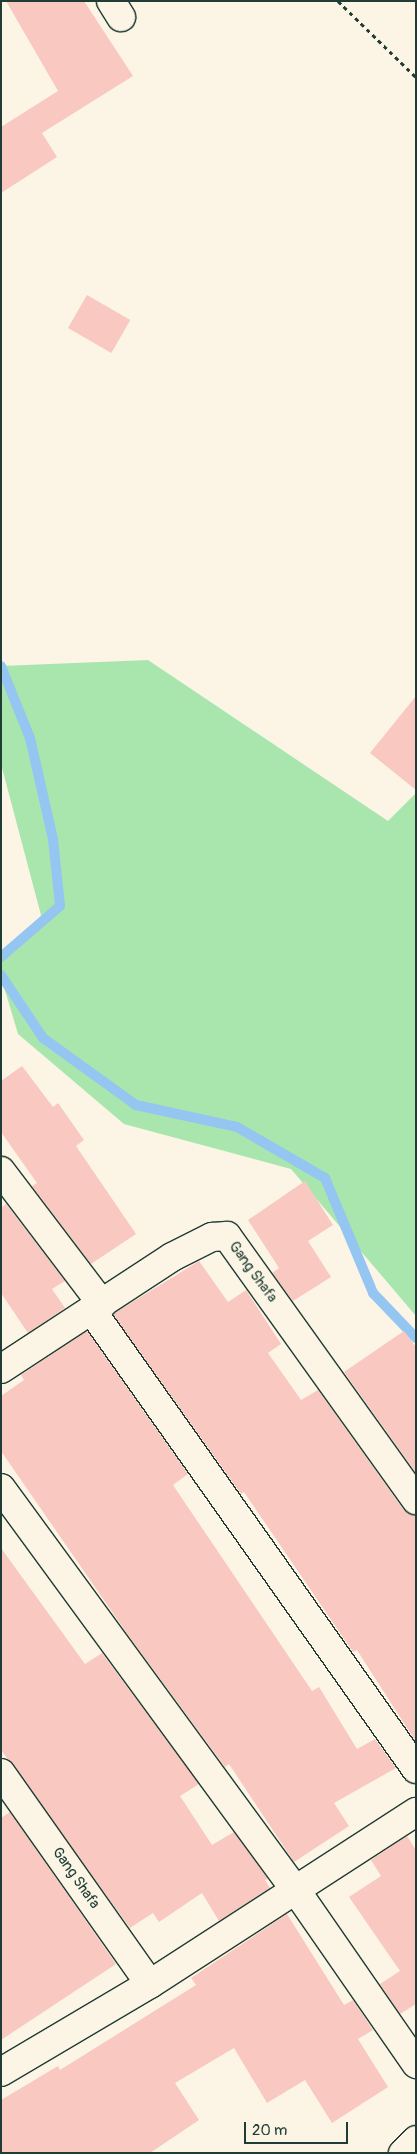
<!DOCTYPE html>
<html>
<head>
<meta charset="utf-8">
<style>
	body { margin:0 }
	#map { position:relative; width:417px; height:2154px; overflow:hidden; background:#fcf5e5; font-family:Pangolin,sans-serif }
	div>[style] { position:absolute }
	.green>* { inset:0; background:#a9e6ad }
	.stream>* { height:10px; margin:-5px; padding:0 5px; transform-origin:5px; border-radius:5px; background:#95c5f1 }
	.building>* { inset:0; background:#f8c8c1; transform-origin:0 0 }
	.path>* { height:3px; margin-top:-1.5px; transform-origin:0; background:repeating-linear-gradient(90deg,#1f3d34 0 4px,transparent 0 8px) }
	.roads { filter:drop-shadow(1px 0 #1f3d34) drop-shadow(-1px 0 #1f3d34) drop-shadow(0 1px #1f3d34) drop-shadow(0 -1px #1f3d34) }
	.street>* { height:28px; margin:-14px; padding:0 14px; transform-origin:14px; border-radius:14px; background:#fcf5e5 }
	span { translate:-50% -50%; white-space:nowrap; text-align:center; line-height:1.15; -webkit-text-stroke:5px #fcf5e5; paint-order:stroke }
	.street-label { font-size:15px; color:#1f3d34 }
	.frame { position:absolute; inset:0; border:2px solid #1f3d34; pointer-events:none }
	.scale { position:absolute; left:244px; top:2122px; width:104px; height:22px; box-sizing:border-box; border:2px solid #1f3d34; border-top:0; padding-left:6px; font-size:15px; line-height:18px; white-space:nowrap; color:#1f3d34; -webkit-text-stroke:4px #fcf5e5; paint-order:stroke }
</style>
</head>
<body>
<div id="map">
	<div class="green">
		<div style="clip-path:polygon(148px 660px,388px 821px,416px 793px,416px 1316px,291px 1169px,124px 1124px,18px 1034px,1px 977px,1px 957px,42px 919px,1px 764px,1px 666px)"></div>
	</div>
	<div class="stream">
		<div style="left:1px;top:666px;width:78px;rotate:68.1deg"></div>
		<div style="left:30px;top:738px;width:104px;rotate:77.2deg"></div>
		<div style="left:53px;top:839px;width:67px;rotate:84deg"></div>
		<div style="left:60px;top:906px;width:78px;rotate:139.2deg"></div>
		<div style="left:1px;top:975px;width:76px;rotate:56.3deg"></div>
		<div style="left:43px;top:1038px;width:115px;rotate:35.8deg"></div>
		<div style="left:136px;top:1105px;width:103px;rotate:12.3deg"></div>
		<div style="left:237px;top:1127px;width:102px;rotate:30.1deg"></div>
		<div style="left:325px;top:1178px;width:125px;rotate:67.3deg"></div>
		<div style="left:373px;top:1293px;width:62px;rotate:46.3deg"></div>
	</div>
	<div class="building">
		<div style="clip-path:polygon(6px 1px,84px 1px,133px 76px,42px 133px,57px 157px,1px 193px,1px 127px,58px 91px)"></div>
		<div style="left:87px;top:295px;width:50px;height:38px;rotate:30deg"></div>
		<div style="clip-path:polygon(416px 696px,416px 790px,370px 753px)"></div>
		<div style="clip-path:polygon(22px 1066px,53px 1107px,58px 1103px,84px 1140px,76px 1146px,136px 1234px,91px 1264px,32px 1186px,37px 1183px,1px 1132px,1px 1081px)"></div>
		<div style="clip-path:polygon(305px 1181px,333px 1225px,308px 1241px,331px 1277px,293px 1301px,272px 1273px,279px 1268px,248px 1220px)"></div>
		<div style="clip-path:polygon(6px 1204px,65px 1281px,52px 1289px,65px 1308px,28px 1333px,1px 1293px,1px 1208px)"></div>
		<div style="clip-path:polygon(199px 1261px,228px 1302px,246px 1290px,281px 1344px,268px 1353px,301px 1400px,318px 1390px,403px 1509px,416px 1515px,416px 1742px,357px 1650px,353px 1652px,244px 1492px,241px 1494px,113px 1314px)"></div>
		<div style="clip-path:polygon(87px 1331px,188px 1474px,173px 1485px,312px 1691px,319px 1687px,357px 1749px,375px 1739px,396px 1768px,334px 1803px,349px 1826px,294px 1862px,229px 1764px,225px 1767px,128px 1635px,1px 1451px,1px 1396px,24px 1380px,21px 1375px)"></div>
		<div style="clip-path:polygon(404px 1331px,416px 1347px,416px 1473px,344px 1372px)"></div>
		<div style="clip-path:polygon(1px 1548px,85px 1664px,102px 1653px,199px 1784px,180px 1796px,212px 1845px,234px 1832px,268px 1879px,265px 1880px,270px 1888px,219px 1921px,202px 1893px,159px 1922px,153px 1913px,130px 1928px,1px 1750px)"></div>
		<div style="clip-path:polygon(10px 1812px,116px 1964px,1px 2040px,1px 1818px)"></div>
		<div style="clip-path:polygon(407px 1836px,416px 1850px,416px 2004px,400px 2014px,380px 1984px,400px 1971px,349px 1897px,381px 1876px,371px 1860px)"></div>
		<div style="clip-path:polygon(287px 1914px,344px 2005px,353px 2000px,373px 2030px,358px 2039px,388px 2087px,332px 2123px,305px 2080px,267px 2103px,234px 2048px,175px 2083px,199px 2120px,150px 2153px,1px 2153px,1px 2100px,58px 2066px,60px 2070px,196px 1985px,191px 1978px)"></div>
	</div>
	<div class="path">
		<div style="left:338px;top:1px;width:109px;rotate:44.3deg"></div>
	</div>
	<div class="roads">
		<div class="street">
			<div style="left:111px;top:1px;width:19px;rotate:58deg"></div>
			<div style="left:1px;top:1171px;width:167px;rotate:52.8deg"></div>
			<div style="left:92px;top:1311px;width:561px;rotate:54.72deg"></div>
			<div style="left:1px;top:1369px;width:204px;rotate:-33.2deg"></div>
			<div style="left:172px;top:1257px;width:45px;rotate:-26.6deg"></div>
			<div style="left:212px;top:1237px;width:15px;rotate:-4deg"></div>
			<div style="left:227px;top:1236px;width:325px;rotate:54.4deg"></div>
			<div style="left:1px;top:1488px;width:497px;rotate:53.8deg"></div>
			<div style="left:295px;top:1889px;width:213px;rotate:55.3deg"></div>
			<div style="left:1px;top:1773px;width:258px;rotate:54.8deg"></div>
			<div style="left:1px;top:2072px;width:173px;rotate:-30.6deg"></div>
			<div style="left:150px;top:1984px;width:317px;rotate:-32.9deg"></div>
			<div style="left:403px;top:2153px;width:18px;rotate:-45deg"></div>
		</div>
	</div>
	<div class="street-label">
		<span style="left:253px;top:1272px;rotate:54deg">Gang Shafa</span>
		<span style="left:76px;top:1878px;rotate:55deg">Gang Shafa</span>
	</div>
	<div class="frame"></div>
	<div class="scale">20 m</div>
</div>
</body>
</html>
